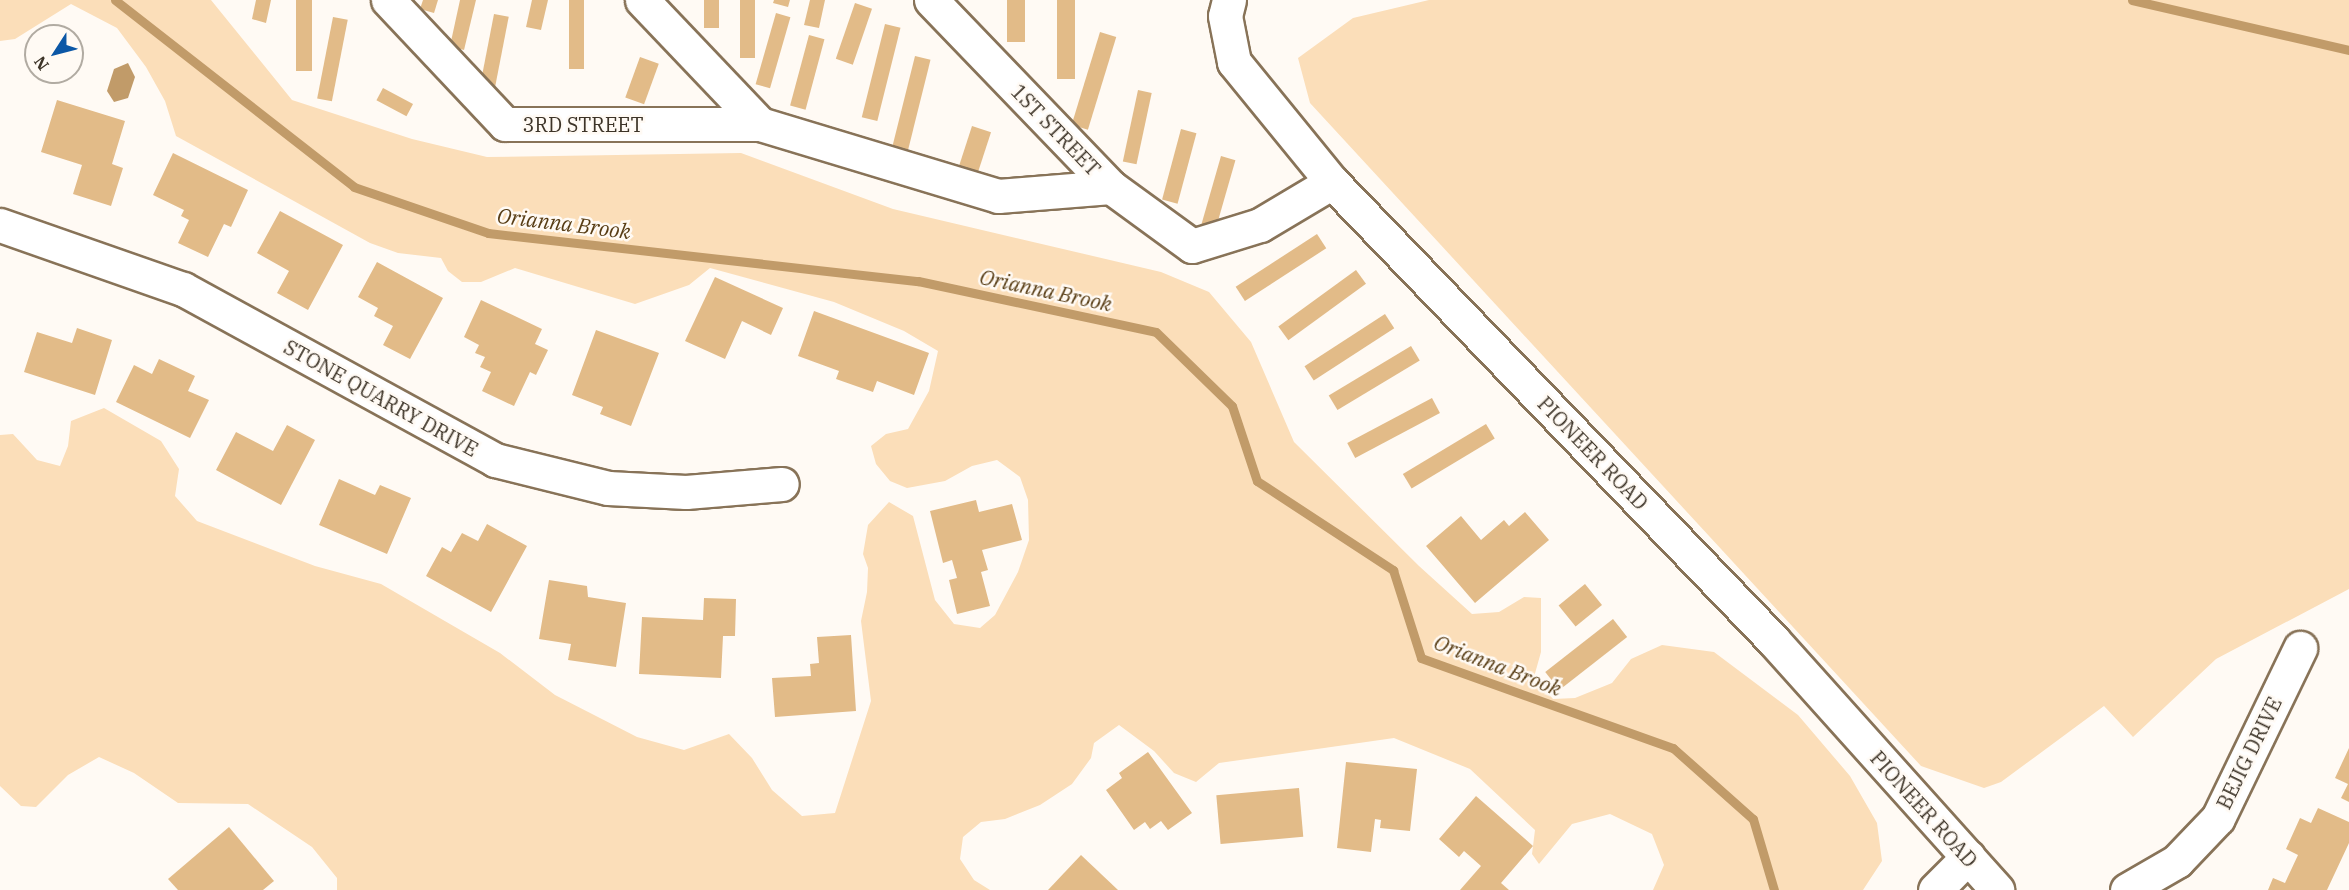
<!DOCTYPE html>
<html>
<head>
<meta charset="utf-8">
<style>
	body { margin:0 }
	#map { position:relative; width:2349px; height:890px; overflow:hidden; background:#fffaf4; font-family:"IBM Plex Serif",serif }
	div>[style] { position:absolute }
	.green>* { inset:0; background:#fbdeb9 }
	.water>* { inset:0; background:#c19b69 }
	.stream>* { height:9px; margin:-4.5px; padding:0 4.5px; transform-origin:4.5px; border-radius:4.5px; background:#c19b69 }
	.building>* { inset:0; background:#e2bb88; transform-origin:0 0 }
	.roads { filter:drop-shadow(2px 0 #887358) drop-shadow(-2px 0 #887358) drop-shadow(0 2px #887358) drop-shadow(0 -2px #887358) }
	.minor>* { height:33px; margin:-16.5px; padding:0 16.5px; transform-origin:16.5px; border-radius:16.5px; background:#fff }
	span { translate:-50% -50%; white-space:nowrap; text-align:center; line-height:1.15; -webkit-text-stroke:5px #fffaf4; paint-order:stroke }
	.street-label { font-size:20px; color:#3d3428 }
	.water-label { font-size:21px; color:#583d15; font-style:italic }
	.north { position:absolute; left:24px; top:24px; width:60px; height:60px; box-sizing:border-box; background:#fffaf4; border:2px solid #b1aba2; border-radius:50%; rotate:234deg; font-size:16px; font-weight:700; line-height:24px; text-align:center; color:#3d3428 }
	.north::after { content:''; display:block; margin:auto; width:21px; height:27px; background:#0b57a6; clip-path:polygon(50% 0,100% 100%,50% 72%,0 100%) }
</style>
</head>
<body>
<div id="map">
	<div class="green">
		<div style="clip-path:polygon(0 0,211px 0,292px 100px,412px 139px,487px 157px,741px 153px,893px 209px,1161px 272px,1209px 292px,1251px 342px,1294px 442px,1419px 566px,1472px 614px,1499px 612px,1524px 597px,1541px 598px,1541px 652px,1534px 677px,1553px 699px,1575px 698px,1612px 683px,1631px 659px,1662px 645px,1714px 652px,1798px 715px,1850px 776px,1877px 823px,1882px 861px,1863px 890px,1653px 890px,1664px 865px,1652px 834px,1610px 814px,1572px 824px,1539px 864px,1532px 854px,1535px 830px,1470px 769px,1394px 738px,1219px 763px,1196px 782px,1174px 773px,1154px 751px,1119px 725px,1094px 743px,1091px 758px,1072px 784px,1040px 805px,1005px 819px,981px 822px,963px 837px,960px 859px,974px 880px,990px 890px,337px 890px,337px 878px,312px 847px,248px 804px,178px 803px,134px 773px,99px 757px,68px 775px,36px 807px,21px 806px,0 786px,0 435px,13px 434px,37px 460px,60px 466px,68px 446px,71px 421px,104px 408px,161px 441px,179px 469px,175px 496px,197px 521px,315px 566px,381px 584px,500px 653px,555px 695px,637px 737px,684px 750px,729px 734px,752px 758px,772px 790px,802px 816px,835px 813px,871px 701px,861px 621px,867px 592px,868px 568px,863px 554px,868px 525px,889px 502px,913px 516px,935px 600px,954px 624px,980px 628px,995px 615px,1018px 572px,1029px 540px,1028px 500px,1020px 477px,997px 460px,972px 466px,945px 481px,907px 488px,890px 481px,876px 464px,871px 446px,886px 434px,908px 429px,929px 391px,938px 351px,904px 331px,834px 302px,710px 268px,689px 285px,635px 304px,515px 268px,481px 282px,462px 282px,448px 271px,441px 258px,398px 253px,370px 243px,176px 136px,165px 101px,146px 67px,117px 28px,71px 4px,15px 39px,0 41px)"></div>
		<div style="clip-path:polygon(1429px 0,2349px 0,2349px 589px,2216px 659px,2133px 737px,2104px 706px,2001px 782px,1984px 788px,1921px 766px,1310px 103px,1298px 58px,1353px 18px)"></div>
	</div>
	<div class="water">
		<div style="clip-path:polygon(128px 63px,135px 77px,128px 98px,114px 102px,107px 91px,114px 69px)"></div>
	</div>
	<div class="stream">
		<div style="left:115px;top:0;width:303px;rotate:38deg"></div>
		<div style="left:354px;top:187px;width:142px;rotate:18.9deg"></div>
		<div style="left:488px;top:233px;width:433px;rotate:6.4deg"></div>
		<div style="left:918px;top:281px;width:243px;rotate:12.1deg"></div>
		<div style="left:1156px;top:332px;width:106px;rotate:44.2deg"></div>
		<div style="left:1232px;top:406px;width:79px;rotate:71.6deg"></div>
		<div style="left:1257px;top:481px;width:163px;rotate:33.2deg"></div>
		<div style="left:1393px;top:570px;width:92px;rotate:72.3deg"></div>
		<div style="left:1421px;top:658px;width:268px;rotate:19.7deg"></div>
		<div style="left:1673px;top:748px;width:107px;rotate:41.6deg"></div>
		<div style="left:1753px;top:819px;width:74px;rotate:73.5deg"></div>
		<div style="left:2132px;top:0;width:223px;rotate:13deg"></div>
	</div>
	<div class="building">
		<div style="clip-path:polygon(256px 0,271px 0,266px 23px,252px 19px)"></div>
		<div style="left:296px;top:0;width:16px;height:71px"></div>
		<div style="clip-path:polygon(423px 0,438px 0,434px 13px,420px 9px)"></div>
		<div style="clip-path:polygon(460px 0,476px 0,464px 50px,450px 46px)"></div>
		<div style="clip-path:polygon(532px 0,548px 0,541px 30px,526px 27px)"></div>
		<div style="left:569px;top:0;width:15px;height:69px"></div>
		<div style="left:704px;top:0;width:15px;height:28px"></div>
		<div style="left:740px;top:0;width:15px;height:58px"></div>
		<div style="clip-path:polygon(774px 0,790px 0,788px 7px,773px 3px)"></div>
		<div style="clip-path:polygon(810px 0,825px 0,819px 28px,804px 25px)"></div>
		<div style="left:1007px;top:0;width:18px;height:42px"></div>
		<div style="left:1057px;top:0;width:18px;height:79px"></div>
		<div style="left:855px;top:3px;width:18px;height:59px;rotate:19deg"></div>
		<div style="left:776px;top:13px;width:15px;height:74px;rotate:16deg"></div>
		<div style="left:494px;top:14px;width:15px;height:73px;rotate:11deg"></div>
		<div style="left:333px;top:17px;width:15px;height:83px;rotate:11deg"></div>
		<div style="left:885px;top:24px;width:16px;height:96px;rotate:14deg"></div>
		<div style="left:1100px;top:32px;width:17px;height:97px;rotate:17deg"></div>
		<div style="left:809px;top:35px;width:16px;height:73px;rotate:15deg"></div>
		<div style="left:915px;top:56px;width:16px;height:97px;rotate:14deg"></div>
		<div style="left:640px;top:57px;width:20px;height:43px;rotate:20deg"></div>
		<div style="left:383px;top:88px;width:34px;height:14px;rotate:28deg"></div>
		<div style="left:1138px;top:90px;width:14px;height:73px;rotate:12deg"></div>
		<div style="clip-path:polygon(57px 100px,125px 121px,112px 164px,123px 168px,111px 206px,73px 194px,82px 165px,41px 152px)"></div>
		<div style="left:972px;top:126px;width:20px;height:42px;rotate:18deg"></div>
		<div style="left:1181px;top:129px;width:16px;height:73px;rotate:15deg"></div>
		<div style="clip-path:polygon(173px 153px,248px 190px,231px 227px,224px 224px,208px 257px,178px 243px,189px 220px,181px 216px,184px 210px,153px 195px)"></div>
		<div style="left:1221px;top:156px;width:15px;height:74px;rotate:16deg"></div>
		<div style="clip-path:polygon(280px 211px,343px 245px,308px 310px,277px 293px,289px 271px,257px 253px)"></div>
		<div style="left:1317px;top:234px;width:17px;height:97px;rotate:57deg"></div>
		<div style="clip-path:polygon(377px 262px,443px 298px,410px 359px,383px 345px,393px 326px,374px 316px,378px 308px,358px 297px)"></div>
		<div style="left:1356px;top:270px;width:17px;height:96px;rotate:54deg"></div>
		<div style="clip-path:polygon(715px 277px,783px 308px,771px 335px,742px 321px,725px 359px,685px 341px)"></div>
		<div style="clip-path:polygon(481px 300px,542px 329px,535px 344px,548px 350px,536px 375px,530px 372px,514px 406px,482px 391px,491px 372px,480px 367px,485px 357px,475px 353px,479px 345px,464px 337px)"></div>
		<div style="clip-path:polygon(814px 311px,929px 353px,914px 395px,877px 381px,873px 392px,836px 379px,839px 371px,798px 356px)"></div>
		<div style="left:1385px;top:314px;width:17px;height:96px;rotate:57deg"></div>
		<div style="clip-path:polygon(77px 328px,112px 340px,95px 395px,24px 372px,37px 332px,72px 343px)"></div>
		<div style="clip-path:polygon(596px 330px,659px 353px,631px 426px,600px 414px,603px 407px,572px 395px)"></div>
		<div style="left:1411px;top:346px;width:17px;height:96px;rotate:59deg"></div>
		<div style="clip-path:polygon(159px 359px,195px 376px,188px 391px,209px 400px,190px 438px,116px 402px,134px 365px,152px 374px)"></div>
		<div style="left:1432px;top:398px;width:17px;height:96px;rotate:62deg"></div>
		<div style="left:1486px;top:424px;width:17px;height:97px;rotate:59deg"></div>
		<div style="clip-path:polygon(287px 425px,315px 440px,281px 505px,216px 470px,236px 432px,273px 451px)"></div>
		<div style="clip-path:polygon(339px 479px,375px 495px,380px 485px,411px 498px,387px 554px,319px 525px)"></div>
		<div style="clip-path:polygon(976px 500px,979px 512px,1012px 504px,1022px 540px,982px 550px,988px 570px,981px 572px,990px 606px,957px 614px,949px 580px,957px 578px,952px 560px,943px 563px,930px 511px)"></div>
		<div style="clip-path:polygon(1525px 512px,1549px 540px,1475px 603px,1426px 546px,1461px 516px,1481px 540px,1504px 520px,1509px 526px)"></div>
		<div style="clip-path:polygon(487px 524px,527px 546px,491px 612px,426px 576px,442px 547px,451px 552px,462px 533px,478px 541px)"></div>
		<div style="clip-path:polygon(549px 580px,587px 586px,588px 597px,626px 603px,616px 667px,568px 660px,571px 644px,539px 639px)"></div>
		<div style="left:1585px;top:584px;width:27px;height:34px;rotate:51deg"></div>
		<div style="clip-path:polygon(704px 598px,736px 599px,735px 636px,723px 636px,721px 678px,639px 674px,642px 617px,703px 620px)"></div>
		<div style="left:1613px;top:619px;width:23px;height:86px;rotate:52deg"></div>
		<div style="clip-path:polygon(851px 635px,856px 711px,775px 717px,772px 678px,811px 676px,810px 664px,819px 663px,817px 637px)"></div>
		<div style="clip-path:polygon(2349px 748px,2349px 802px,2341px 798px,2348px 784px,2335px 778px)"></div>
		<div style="clip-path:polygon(1148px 752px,1192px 813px,1168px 830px,1161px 821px,1150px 829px,1145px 822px,1134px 830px,1106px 790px,1122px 778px,1119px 773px)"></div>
		<div style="clip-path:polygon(1346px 762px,1417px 769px,1410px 831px,1380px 828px,1381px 820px,1375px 819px,1371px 852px,1337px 848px)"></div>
		<div style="left:1299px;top:788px;width:49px;height:83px;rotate:85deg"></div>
		<div style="clip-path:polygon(1476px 796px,1533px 846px,1501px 883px,1509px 890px,1460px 890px,1481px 866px,1464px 851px,1459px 857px,1439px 839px)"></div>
		<div style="clip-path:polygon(2318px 808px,2349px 822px,2349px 843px,2327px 890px,2268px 890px,2273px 878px,2285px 883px,2298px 855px,2286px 849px,2300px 818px,2311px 823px)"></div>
		<div style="clip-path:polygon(229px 827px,274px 881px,263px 890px,178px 890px,168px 879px)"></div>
		<div style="clip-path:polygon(1081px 855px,1118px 890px,1048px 890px)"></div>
	</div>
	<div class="roads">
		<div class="minor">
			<div style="left:388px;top:0;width:170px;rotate:46.7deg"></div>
			<div style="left:505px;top:124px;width:255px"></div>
			<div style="left:760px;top:124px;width:249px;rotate:16.8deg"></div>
			<div style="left:998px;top:196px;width:113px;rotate:-4.6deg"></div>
			<div style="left:642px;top:0;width:171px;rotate:46.4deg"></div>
			<div style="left:931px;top:0;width:260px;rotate:46.1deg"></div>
			<div style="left:1111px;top:187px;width:100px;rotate:36.1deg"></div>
			<div style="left:1192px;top:246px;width:71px;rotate:-17.2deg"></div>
			<div style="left:1260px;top:225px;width:84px;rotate:-30.8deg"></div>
			<div style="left:1229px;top:0;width:16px;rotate:104deg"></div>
			<div style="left:1225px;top:16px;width:47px;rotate:78.9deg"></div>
			<div style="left:1234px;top:62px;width:155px;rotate:50.8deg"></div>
			<div style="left:1332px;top:182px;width:636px;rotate:46.08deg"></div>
			<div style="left:1773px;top:640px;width:336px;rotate:48.1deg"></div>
			<div style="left:0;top:225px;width:194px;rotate:19.3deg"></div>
			<div style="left:183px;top:289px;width:356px;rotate:28.7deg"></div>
			<div style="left:495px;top:460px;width:116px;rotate:13.9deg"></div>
			<div style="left:608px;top:488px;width:78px;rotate:2.9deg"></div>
			<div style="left:686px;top:492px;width:96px;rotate:-4.8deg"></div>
			<div style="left:1935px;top:890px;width:47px;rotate:-45deg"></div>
			<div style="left:2127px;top:890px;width:58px;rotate:-30.1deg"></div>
			<div style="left:2177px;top:861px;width:59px;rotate:-46.4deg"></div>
			<div style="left:2218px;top:818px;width:189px;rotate:-64.2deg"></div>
		</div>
	</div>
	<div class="street-label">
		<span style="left:583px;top:124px">3RD STREET</span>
		<span style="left:1056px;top:130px;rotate:46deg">1ST STREET</span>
		<span style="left:381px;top:398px;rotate:29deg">STONE QUARRY DRIVE</span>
		<span style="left:1593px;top:453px;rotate:46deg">PIONEER ROAD</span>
		<span style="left:2249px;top:753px;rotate:-64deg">BEJIG DRIVE</span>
		<span style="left:1924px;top:809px;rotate:48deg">PIONEER ROAD</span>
	</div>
	<div class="water-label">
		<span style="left:564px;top:223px;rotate:7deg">Orianna Brook</span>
		<span style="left:1046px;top:290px;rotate:12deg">Orianna Brook</span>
		<span style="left:1498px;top:665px;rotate:21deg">Orianna Brook</span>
	</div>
	<div class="north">N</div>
</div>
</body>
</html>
